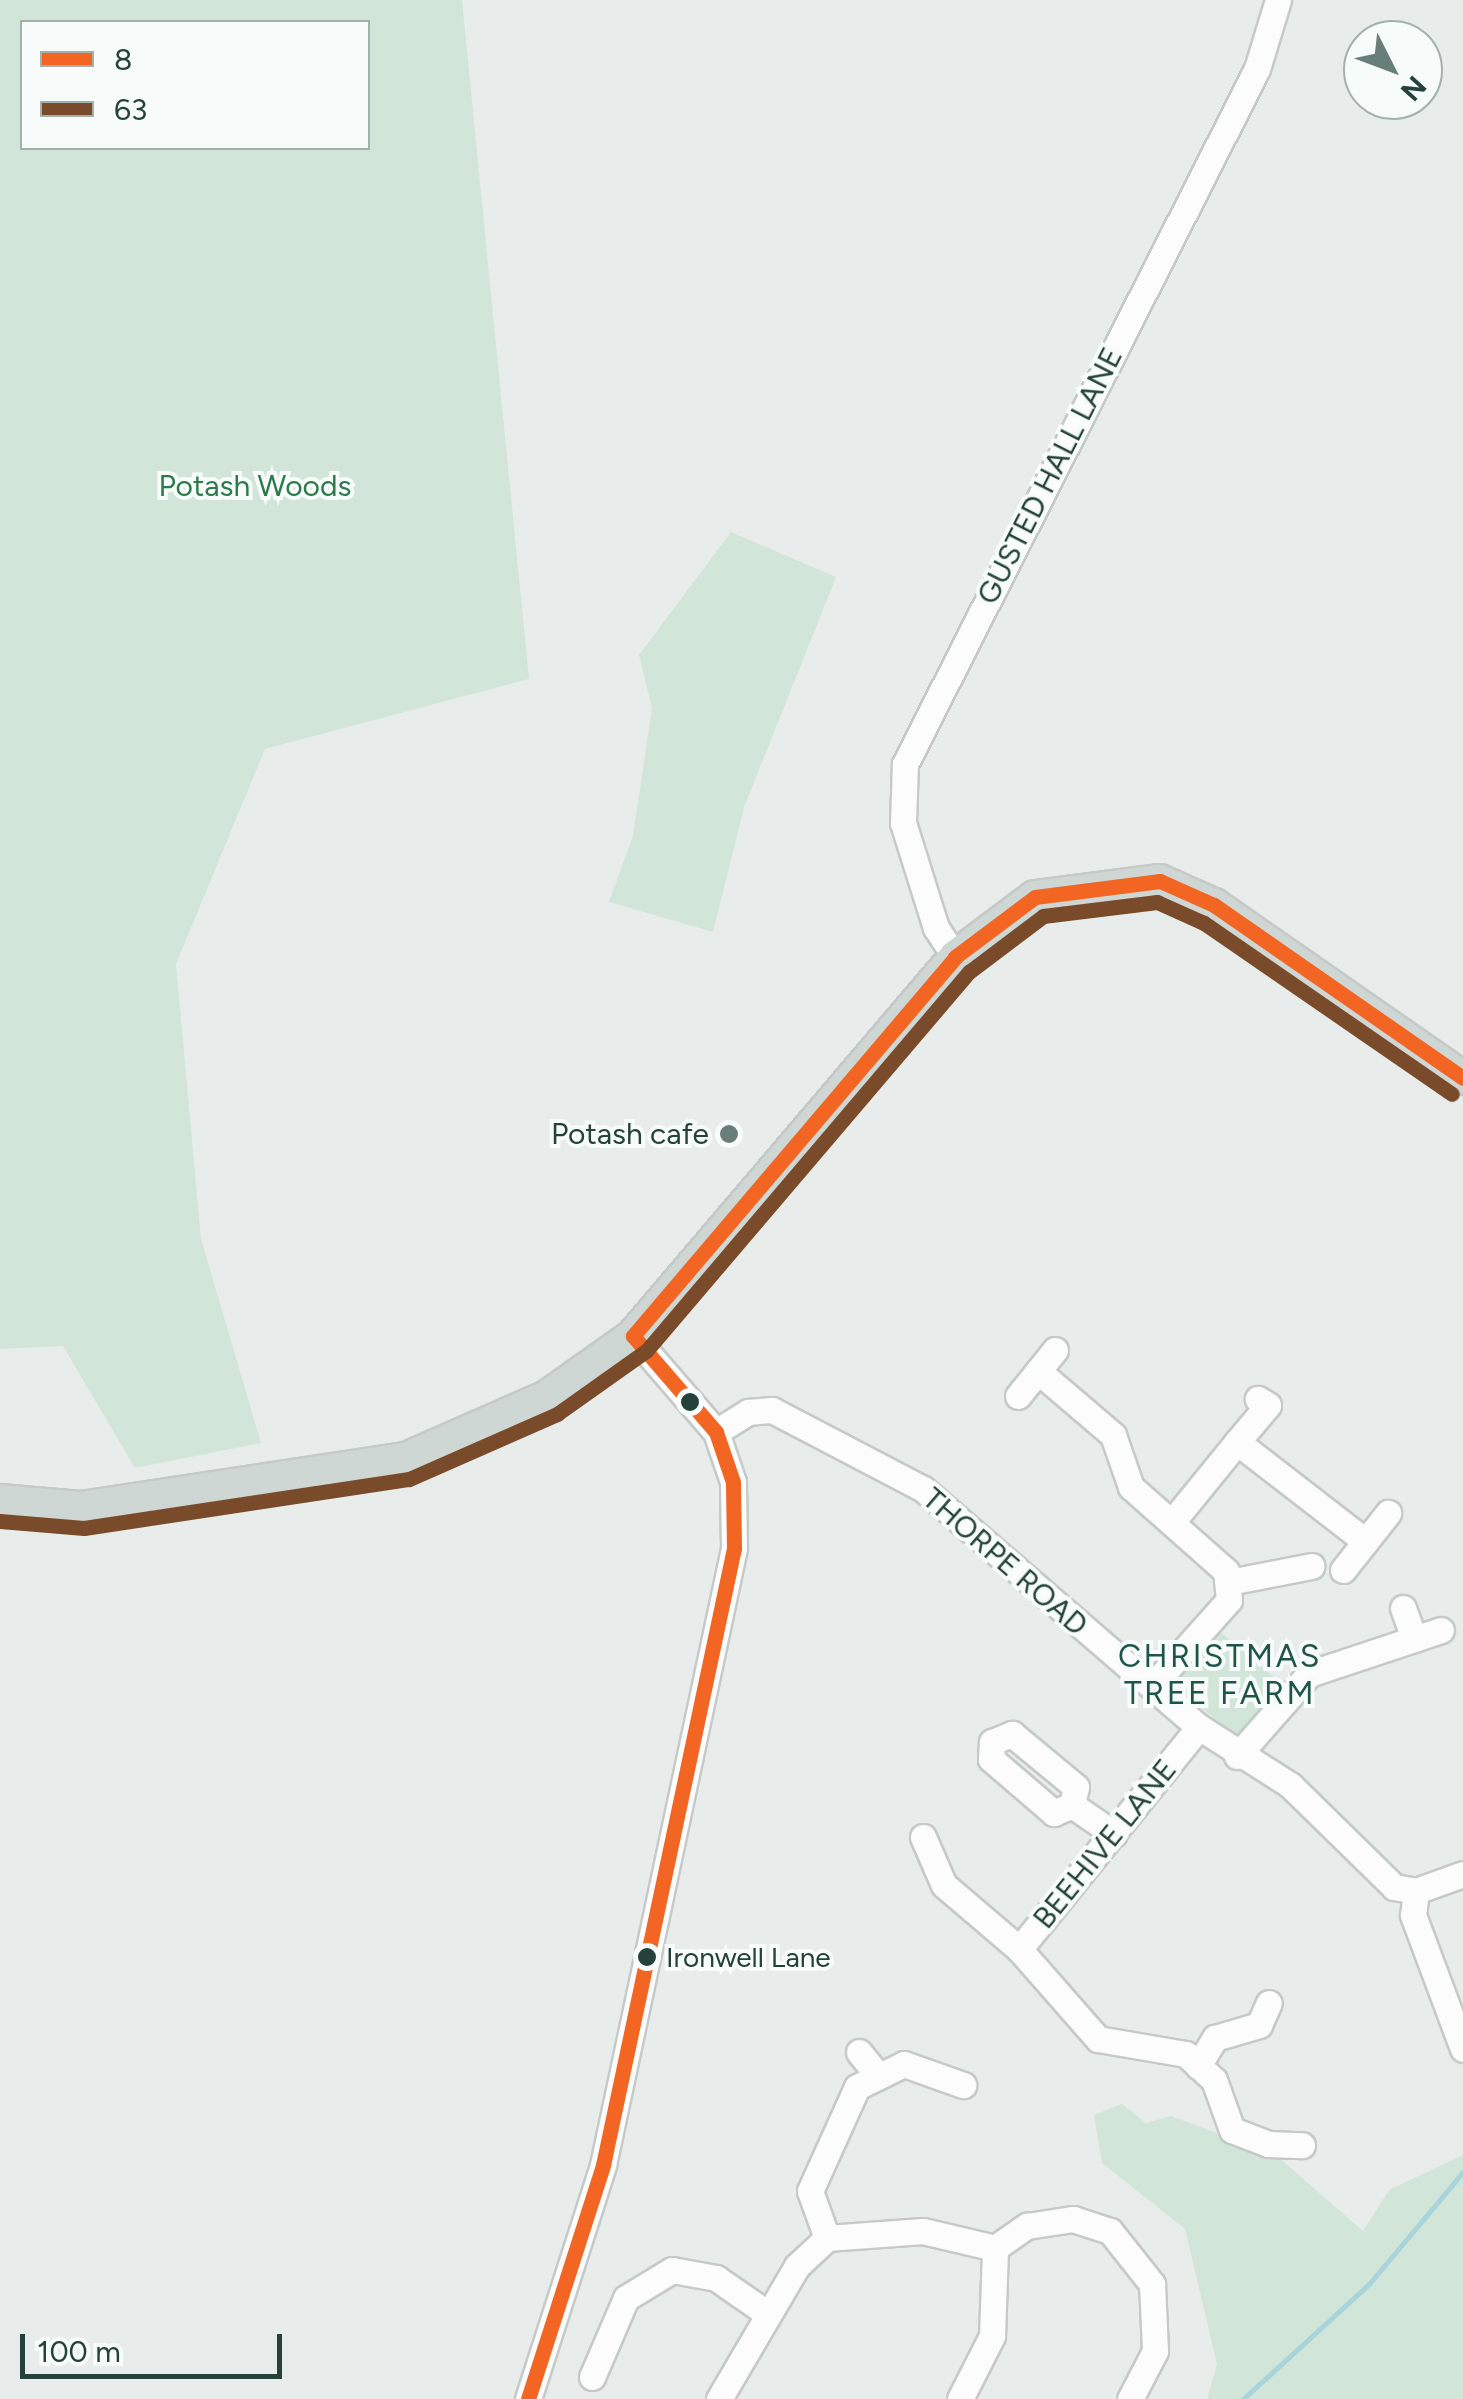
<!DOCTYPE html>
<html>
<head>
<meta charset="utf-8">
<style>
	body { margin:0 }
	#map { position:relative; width:1463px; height:2399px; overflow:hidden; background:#e8edeb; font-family:Figtree,sans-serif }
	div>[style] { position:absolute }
	.green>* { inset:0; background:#d1e6d8; transform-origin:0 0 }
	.stream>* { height:5px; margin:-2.5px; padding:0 2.5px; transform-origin:2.5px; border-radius:2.5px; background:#a9d4db }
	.roads { filter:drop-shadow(2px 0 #c5cac8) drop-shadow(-2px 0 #c5cac8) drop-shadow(0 2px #c5cac8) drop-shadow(0 -2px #c5cac8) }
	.minor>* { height:25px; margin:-12.5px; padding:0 12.5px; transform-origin:12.5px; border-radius:12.5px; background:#fcfcfc }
	.major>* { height:32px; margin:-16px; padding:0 16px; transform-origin:16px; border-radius:16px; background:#cfd7d5 }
	.bus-1>* { height:15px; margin:-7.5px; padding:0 7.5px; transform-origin:7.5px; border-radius:7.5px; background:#f26522 }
	.bus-2>* { height:15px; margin:-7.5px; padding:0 7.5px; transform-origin:7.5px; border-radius:7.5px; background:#7a4b2a }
	.dots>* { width:28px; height:28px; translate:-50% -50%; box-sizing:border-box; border:5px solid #f7fbf9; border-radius:50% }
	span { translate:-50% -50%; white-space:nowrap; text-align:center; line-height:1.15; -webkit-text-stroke:8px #f7fbf9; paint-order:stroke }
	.bus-label { font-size:28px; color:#24423a }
	.left { translate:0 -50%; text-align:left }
	.street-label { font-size:30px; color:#24423a }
	.park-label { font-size:30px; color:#2d7a4b }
	.poi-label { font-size:30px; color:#24423a }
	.right { translate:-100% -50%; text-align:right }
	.neighbourhood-label { font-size:32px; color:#1f5548; letter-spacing:2.5px }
	.legend { position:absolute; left:20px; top:20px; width:350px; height:130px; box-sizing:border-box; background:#f7fbf9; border:2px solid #a3b1ad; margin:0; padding:12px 18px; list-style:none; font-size:30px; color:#24423a }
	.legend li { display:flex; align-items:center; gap:20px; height:50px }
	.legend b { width:50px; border:2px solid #a3b1ad }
	.north { position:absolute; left:1343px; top:20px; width:100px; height:100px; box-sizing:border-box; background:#f7fbf9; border:2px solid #a3b1ad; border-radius:50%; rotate:132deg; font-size:28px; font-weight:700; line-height:40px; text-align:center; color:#24423a }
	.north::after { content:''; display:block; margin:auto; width:35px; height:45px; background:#697e78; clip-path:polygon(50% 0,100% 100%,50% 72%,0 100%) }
	.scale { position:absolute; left:20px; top:2334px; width:262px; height:45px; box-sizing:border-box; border:5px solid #24423a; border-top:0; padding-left:12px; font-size:30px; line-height:35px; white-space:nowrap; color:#24423a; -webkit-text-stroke:8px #f7fbf9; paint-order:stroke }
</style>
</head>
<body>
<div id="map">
	<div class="green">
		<div style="clip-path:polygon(evenodd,0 0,462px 0,529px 679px,265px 749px,176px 964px,201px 1239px,261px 1443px,135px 1468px,63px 1346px,0 1349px,0 0,22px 22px,368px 22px,368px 148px,22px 148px,22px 22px)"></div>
		<div style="clip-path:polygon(731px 532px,836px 577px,744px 807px,713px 932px,609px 902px,633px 836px,652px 708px,639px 655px)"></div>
		<div style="left:1207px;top:1621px;width:99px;height:70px;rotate:40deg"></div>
		<div style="clip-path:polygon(1122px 2104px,1146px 2123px,1171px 2116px,1276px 2155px,1363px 2231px,1389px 2190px,1463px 2155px,1463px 2399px,1207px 2399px,1217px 2364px,1185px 2229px,1102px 2163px,1094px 2115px)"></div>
	</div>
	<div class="stream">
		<div style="left:1243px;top:2399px;width:171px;rotate:-42.4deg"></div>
		<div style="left:1369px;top:2284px;width:146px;rotate:-50deg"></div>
	</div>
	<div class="roads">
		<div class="minor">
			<div style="left:955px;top:957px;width:35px;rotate:-123deg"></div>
			<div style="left:936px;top:928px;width:110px;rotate:-107.4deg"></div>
			<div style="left:903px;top:823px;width:59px;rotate:-88.1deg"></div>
			<div style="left:905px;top:764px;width:779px;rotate:-63.14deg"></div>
			<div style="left:1257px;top:69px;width:72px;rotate:-73.1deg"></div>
			<div style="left:1038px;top:1371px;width:99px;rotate:40.5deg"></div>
			<div style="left:1113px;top:1435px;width:55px;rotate:70.9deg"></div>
			<div style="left:1131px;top:1487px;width:127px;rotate:41.5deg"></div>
			<div style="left:1226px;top:1571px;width:29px;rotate:84deg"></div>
			<div style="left:1229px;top:1600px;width:114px;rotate:131.8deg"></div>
			<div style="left:1018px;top:1396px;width:59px;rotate:-51.2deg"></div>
			<div style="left:716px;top:1432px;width:38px;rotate:-32deg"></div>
			<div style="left:748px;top:1412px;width:24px;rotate:-5deg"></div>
			<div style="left:772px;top:1410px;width:170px;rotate:27.6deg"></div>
			<div style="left:923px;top:1489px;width:364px;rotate:40.8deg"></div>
			<div style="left:1199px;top:1727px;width:108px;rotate:32.5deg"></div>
			<div style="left:1290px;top:1785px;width:146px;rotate:44.4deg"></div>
			<div style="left:1394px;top:1887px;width:22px;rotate:10deg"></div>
			<div style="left:1416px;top:1891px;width:50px;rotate:-19.9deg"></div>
			<div style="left:1237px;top:1442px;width:48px;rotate:-50deg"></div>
			<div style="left:1268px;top:1405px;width:12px;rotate:-149deg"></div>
			<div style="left:1172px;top:1522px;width:103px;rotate:-50.9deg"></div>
			<div style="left:1237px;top:1442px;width:162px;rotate:37.7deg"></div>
			<div style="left:1343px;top:1570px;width:73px;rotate:-51.7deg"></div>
			<div style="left:1229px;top:1582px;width:84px;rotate:-11deg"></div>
			<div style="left:1403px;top:1608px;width:33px;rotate:70deg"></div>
			<div style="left:1199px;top:1727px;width:286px;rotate:129deg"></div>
			<div style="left:1019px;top:1949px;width:120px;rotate:48.7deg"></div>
			<div style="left:1098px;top:2039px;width:89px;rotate:9.7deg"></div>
			<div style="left:1186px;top:2054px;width:38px;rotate:43deg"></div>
			<div style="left:1214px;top:2080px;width:53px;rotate:70.2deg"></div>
			<div style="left:1232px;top:2130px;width:39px;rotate:21deg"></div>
			<div style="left:1268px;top:2144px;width:34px;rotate:2deg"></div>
			<div style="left:1237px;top:1756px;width:109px;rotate:-48.7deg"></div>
			<div style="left:1309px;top:1674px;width:139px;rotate:-18.4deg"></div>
			<div style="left:1072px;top:1805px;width:20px;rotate:156deg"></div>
			<div style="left:1054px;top:1813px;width:83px;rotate:-139.4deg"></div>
			<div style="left:991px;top:1759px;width:17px;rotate:-87deg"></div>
			<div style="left:992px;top:1742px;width:22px;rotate:-22deg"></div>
			<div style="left:1012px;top:1734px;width:83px;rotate:39.6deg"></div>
			<div style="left:1076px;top:1787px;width:18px;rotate:103deg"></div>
			<div style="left:1072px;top:1805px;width:51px;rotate:34.6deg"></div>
			<div style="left:923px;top:1837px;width:52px;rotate:66.4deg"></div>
			<div style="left:944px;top:1885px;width:99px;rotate:40.5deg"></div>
			<div style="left:1416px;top:1891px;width:24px;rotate:97deg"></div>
			<div style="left:1413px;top:1915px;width:143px;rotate:69.5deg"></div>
			<div style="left:859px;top:2052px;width:26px;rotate:51deg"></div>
			<div style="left:1198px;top:2066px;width:33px;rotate:-59deg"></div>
			<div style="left:1215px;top:2038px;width:46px;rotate:-16.5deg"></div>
			<div style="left:1259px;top:2025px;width:24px;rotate:-66deg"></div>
			<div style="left:827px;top:2238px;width:50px;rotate:-109.9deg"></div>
			<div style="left:810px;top:2191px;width:114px;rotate:-65.7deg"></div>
			<div style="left:857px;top:2087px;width:52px;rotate:-26.1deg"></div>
			<div style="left:904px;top:2064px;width:63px;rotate:19.6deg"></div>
			<div style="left:592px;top:2377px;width:86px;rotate:-66.7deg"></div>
			<div style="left:626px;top:2298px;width:54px;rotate:-31.3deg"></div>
			<div style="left:672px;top:2270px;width:45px;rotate:10.3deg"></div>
			<div style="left:716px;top:2278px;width:63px;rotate:34.7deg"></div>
			<div style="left:528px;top:2399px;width:246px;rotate:-72.2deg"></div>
			<div style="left:603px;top:2165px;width:631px;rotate:-78.01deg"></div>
			<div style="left:734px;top:1548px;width:66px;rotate:-90.9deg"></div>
			<div style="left:733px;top:1482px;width:53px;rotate:-108.8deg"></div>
			<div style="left:716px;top:1432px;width:127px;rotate:-130.8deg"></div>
			<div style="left:719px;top:2399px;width:154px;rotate:-59.6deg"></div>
			<div style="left:797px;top:2266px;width:41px;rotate:-43deg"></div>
			<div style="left:827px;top:2238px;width:96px;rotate:-4.2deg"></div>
			<div style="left:923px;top:2231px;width:74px;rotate:13.3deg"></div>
			<div style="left:960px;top:2399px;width:71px;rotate:-63.1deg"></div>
			<div style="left:992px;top:2336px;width:88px;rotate:-88deg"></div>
			<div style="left:995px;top:2248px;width:39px;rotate:-35deg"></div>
			<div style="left:1027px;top:2226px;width:47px;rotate:-8.7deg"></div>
			<div style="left:1073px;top:2219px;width:39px;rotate:18deg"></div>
			<div style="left:1110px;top:2231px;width:68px;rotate:51.6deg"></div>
			<div style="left:1152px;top:2284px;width:67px;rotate:87.4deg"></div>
			<div style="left:1155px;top:2351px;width:54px;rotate:117.5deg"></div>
		</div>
		<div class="major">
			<div style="left:0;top:1501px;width:81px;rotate:4.9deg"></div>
			<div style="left:81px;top:1508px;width:329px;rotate:-8.6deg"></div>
			<div style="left:406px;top:1459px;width:154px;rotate:-23.7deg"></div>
			<div style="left:547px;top:1397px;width:105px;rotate:-35.3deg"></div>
			<div style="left:633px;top:1336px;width:497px;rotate:-49.6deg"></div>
			<div style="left:955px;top:957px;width:100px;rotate:-36.9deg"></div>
			<div style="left:1035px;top:897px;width:126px;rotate:-7.3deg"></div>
			<div style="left:1160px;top:881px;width:59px;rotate:24deg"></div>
			<div style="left:1214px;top:905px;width:303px;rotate:34.8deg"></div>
		</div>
	</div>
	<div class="bus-1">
		<div style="left:633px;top:1336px;width:497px;rotate:-49.6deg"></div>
		<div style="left:955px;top:957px;width:100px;rotate:-36.9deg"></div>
		<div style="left:1035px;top:897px;width:126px;rotate:-7.3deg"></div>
		<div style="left:1160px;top:881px;width:59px;rotate:24deg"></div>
		<div style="left:1214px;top:905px;width:303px;rotate:34.8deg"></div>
		<div style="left:528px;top:2399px;width:246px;rotate:-72.2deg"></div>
		<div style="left:603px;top:2165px;width:631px;rotate:-78.01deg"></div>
		<div style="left:734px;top:1548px;width:66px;rotate:-90.9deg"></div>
		<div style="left:733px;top:1482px;width:53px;rotate:-108.8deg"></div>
		<div style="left:716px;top:1432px;width:127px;rotate:-130.8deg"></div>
	</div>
	<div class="bus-2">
		<div style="left:0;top:1521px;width:84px;rotate:4.8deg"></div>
		<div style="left:84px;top:1528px;width:329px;rotate:-8.6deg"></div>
		<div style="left:409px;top:1479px;width:162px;rotate:-23.7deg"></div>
		<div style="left:557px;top:1414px;width:110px;rotate:-35.4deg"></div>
		<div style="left:647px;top:1350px;width:497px;rotate:-49.6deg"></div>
		<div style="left:969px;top:972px;width:93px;rotate:-37.1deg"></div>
		<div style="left:1043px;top:916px;width:115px;rotate:-7deg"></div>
		<div style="left:1157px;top:902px;width:51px;rotate:24.1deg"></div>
		<div style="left:1204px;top:923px;width:301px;rotate:34.6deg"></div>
	</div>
	<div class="dots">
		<div style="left:729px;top:1134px;background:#697e78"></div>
		<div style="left:690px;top:1402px;background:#24423a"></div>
		<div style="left:647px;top:1957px;background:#24423a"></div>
	</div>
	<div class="bus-label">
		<span class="left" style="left:666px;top:1957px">Ironwell Lane</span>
	</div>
	<div class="street-label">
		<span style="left:1050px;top:476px;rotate:-63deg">GUSTED HALL LANE</span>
		<span style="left:1005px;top:1562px;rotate:41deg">THORPE ROAD</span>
		<span style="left:1105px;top:1844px;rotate:-51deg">BEEHIVE LANE</span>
	</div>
	<div class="park-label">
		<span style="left:255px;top:486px">Potash Woods</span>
	</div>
	<div class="poi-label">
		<span class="right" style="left:709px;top:1134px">Potash cafe</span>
	</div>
	<div class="neighbourhood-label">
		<span style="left:1220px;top:1675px">CHRISTMAS<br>TREE FARM</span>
	</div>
	<ul class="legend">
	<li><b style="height:12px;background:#f26522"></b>8</li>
	<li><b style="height:12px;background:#7a4b2a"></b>63</li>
	</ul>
	<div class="north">N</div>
	<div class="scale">100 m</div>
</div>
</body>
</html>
